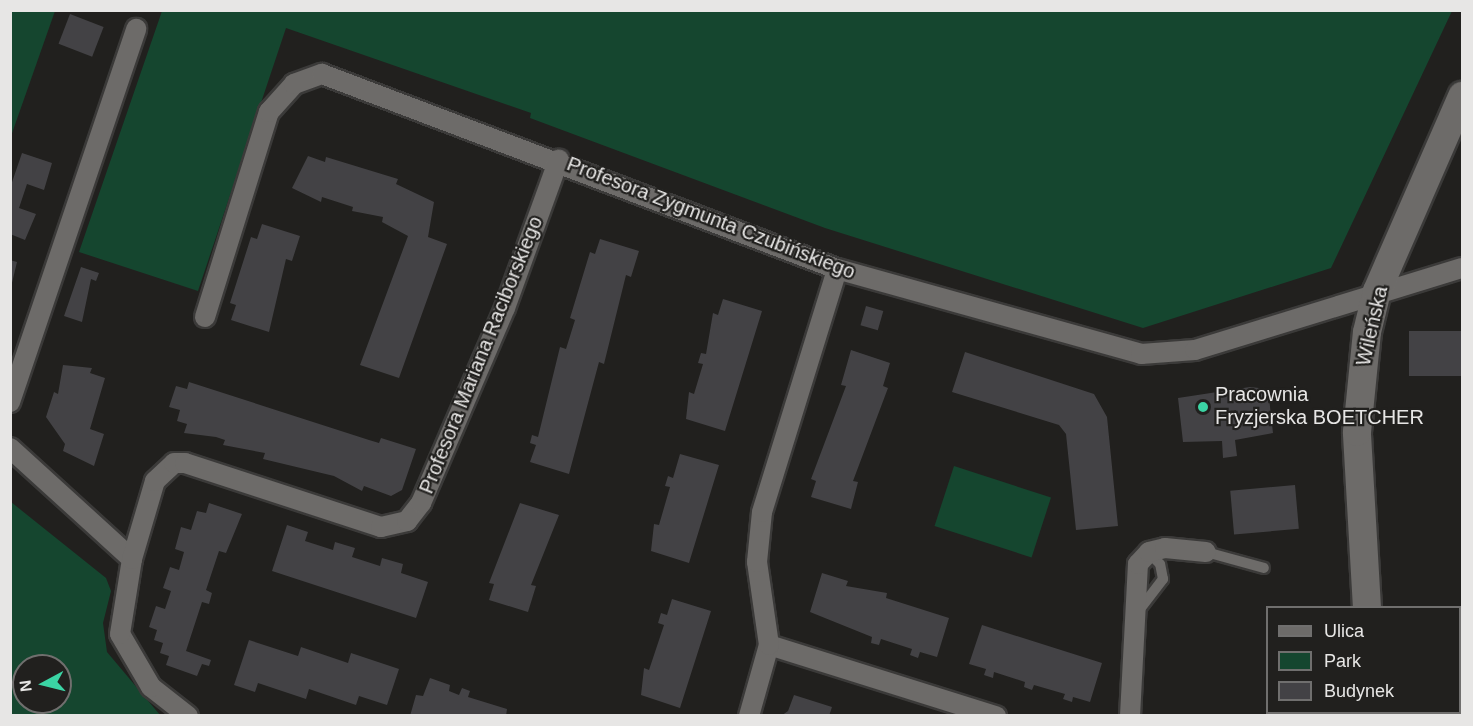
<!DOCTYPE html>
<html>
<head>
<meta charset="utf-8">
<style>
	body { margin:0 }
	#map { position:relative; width:1473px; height:726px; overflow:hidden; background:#21201e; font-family:Arial,sans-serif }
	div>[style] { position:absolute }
	.green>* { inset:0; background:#15462f; transform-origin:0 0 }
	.building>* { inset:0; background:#434245; transform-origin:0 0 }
	.roads { filter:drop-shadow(2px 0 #3b3a39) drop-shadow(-2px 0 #3b3a39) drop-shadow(0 2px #3b3a39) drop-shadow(0 -2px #3b3a39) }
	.lane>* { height:10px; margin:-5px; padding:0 5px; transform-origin:5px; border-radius:5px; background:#6d6b69 }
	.street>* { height:20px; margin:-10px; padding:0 10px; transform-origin:10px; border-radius:10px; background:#6d6b69 }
	.secondary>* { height:28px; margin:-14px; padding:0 14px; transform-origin:14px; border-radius:14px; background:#6d6b69 }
	.dots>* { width:16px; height:16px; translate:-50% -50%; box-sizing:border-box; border:3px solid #21201e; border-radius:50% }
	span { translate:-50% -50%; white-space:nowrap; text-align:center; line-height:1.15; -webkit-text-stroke:4.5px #21201e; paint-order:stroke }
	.street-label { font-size:20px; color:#e7e6e5 }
	.poi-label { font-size:20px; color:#e7e6e5 }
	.left { translate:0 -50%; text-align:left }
	.frame { position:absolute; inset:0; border:12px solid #e7e6e5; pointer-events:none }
	.legend { position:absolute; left:1266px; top:606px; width:195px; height:108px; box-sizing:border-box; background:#21201e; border:2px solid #706f6e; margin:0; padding:8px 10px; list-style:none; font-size:18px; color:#e7e6e5 }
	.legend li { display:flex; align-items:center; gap:12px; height:30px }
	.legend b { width:30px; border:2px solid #706f6e }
	.north { position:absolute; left:12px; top:654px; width:60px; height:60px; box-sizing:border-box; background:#21201e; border:2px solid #706f6e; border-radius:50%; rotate:263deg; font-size:16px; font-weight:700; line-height:24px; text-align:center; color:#e7e6e5 }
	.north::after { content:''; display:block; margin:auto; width:21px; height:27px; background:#3bd4a4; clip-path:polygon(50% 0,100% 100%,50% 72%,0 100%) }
</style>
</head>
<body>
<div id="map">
	<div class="green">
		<div style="clip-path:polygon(11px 10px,55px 11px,11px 136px,10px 11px)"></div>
		<div style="clip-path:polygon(162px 11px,162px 10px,1452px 11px,1331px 268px,1143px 328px,825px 228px,530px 118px,531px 113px,286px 28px,198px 291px,79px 252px)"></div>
		<div style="left:954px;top:466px;width:102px;height:63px;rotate:18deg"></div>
		<div style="clip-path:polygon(evenodd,11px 502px,106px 578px,111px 591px,103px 623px,107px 652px,160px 715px,11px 715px,11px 502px,24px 666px,60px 666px,60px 702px,24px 702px,24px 666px)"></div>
	</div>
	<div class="building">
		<div style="left:70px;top:14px;width:36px;height:32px;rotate:21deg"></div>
		<div style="clip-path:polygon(22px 153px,52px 163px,44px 190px,27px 184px,19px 208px,36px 214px,25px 240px,10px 234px,10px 188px)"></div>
		<div style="clip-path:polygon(308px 156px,325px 162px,326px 157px,398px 179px,396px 184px,434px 202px,428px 237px,447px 244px,399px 378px,360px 365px,408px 236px,382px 222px,383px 217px,352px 211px,353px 207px,322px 197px,321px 202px,292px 188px)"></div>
		<div style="clip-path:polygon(262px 224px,300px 236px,292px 261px,286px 259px,269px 332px,231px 320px,236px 305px,230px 303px,251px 237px,257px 239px)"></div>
		<div style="clip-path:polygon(600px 239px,639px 251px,631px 277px,626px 275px,604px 364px,599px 362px,569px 474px,530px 462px,536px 445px,530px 443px,532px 435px,538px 437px,560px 347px,566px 349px,575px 320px,570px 318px,590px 252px,595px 254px)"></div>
		<div style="clip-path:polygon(10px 260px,17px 262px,11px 287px,10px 287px)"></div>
		<div style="clip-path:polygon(81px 267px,99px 273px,96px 281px,91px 279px,82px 322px,64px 316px)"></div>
		<div style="clip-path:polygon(723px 299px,762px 311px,725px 431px,686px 419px,689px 392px,694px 394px,703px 364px,698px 363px,701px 353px,706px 354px,713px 313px,718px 315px)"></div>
		<div style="left:866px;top:306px;width:18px;height:20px;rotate:16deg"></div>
		<div style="left:1462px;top:331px;width:45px;height:53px;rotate:90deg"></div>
		<div style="clip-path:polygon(851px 350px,890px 363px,883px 386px,888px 388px,853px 481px,858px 482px,851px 509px,811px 497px,816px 481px,811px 479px,846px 386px,841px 385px)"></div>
		<div style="clip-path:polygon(965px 352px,1094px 394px,1107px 417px,1118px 526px,1076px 530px,1066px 434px,1059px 425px,952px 392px)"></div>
		<div style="clip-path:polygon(63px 365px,92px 368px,90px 373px,105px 378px,90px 429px,104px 434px,94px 466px,63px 451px,65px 444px,46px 417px,54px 392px,58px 394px)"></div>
		<div style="clip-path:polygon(189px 382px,369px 440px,379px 443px,381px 438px,416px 449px,402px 490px,391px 496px,364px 486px,362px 491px,334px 476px,263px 459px,265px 453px,223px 445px,225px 440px,216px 437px,184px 433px,187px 424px,177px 421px,180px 410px,169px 407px,176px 386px,187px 389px)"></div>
		<div style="clip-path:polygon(1250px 387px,1268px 389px,1273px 433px,1235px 440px,1237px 456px,1223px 458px,1222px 441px,1183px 442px,1178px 398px)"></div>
		<div style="clip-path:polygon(680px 454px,719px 465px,689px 563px,651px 551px,654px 524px,659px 525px,670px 487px,665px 486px,668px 476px,673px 478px)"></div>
		<div style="left:1295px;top:485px;width:44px;height:65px;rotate:85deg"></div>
		<div style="clip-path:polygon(209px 503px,242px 514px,226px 553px,219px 551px,206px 590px,212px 593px,209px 604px,202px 602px,186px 651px,211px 660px,209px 666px,202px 664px,197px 676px,166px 665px,169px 656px,160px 653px,163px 643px,154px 640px,157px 630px,149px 627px,156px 606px,165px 609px,171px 591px,163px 588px,170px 567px,179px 570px,184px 552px,175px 549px,181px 527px,191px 530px,197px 511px,206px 513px)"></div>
		<div style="clip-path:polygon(520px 503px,559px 515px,531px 585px,536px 586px,528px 612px,489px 600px,494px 584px,489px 583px)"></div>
		<div style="clip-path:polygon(287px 525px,308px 532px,305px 541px,333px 550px,335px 542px,355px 548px,352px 557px,380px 566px,382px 558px,403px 564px,401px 573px,428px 582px,416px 618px,272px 571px)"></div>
		<div style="clip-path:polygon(822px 573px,848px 581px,846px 586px,887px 593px,886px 598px,949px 618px,937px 657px,920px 652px,918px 658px,910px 655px,912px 649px,881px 639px,879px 645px,871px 643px,872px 637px,810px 612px)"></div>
		<div style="clip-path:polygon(672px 599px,711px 611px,680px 708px,641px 695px,644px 668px,649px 670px,664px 625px,658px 623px,661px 613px,667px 615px)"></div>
		<div style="clip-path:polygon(982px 625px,1102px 663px,1090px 702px,1073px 697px,1072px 702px,1063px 699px,1065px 694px,1034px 685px,1032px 690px,1024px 687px,1025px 682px,994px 672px,993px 678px,984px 675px,986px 669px,969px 664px)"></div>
		<div style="clip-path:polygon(249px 640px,298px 656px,301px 647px,348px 663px,351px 653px,399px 669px,387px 705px,359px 696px,356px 705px,309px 689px,306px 699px,258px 683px,255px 692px,234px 685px)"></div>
		<div style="clip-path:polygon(430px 678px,450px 685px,449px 691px,459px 695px,462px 688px,470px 691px,468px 697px,507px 709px,506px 716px,410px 716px,416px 695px,423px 696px)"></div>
		<div style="clip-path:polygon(794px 695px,832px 707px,829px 716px,781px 716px,788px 711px)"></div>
	</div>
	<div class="roads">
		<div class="lane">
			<div style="left:1206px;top:552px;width:60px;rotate:15.4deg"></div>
			<div style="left:1137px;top:613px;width:43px;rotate:-52.6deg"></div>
			<div style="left:1163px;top:579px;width:15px;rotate:-101deg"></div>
			<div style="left:1160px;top:564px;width:17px;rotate:-135deg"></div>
		</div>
		<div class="street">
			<div style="left:205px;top:317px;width:215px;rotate:-72.7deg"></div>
			<div style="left:269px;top:112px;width:38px;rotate:-48deg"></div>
			<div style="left:294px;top:84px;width:30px;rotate:-20deg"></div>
			<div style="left:322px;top:74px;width:551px;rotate:20.74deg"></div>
			<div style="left:837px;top:269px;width:316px;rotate:15.6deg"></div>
			<div style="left:1141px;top:354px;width:54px;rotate:-4.2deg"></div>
			<div style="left:1195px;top:350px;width:279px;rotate:-17.1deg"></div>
			<div style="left:10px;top:402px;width:394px;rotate:-71.3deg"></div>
			<div style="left:10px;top:448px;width:165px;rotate:42.3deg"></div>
			<div style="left:769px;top:645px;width:238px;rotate:17.4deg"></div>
			<div style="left:188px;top:716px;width:47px;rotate:-141.9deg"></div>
			<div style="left:151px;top:687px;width:61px;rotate:-120.3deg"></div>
			<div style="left:120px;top:634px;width:76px;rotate:-80.9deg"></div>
			<div style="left:132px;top:559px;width:81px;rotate:-73.6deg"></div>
			<div style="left:155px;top:481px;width:26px;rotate:-43deg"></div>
			<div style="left:174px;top:463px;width:11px"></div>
			<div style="left:185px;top:463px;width:206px;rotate:18.1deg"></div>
			<div style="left:381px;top:527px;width:27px;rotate:-13deg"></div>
			<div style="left:407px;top:521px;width:23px;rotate:-52deg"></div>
			<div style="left:421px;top:503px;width:212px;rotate:-66.7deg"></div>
			<div style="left:505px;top:308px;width:158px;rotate:-70.1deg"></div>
			<div style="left:749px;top:716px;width:74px;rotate:-74.3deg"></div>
			<div style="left:769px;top:645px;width:84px;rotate:-98.2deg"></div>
			<div style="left:757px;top:562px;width:50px;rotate:-84.3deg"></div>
			<div style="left:762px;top:512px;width:254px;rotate:-72.8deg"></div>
			<div style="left:1130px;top:716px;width:152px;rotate:-87deg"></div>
			<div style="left:1138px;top:564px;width:16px;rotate:-47deg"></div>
			<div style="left:1149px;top:552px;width:16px;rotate:-14deg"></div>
			<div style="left:1165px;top:548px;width:41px;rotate:5.6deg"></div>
		</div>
		<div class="secondary">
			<div style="left:1367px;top:608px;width:176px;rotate:-93.3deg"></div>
			<div style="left:1357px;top:432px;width:100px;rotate:-84.3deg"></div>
			<div style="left:1367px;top:332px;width:42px;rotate:-76.3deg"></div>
			<div style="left:1377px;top:291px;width:213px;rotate:-66.4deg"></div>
			<div style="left:1373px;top:712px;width:4px;rotate:90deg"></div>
		</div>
	</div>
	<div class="dots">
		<div style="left:1203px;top:407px;background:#3bd4a4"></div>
	</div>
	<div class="street-label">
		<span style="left:711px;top:218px;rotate:21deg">Profesora Zygmunta Czubińskiego</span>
		<span style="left:1372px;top:326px;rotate:-77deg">Wileńska</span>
		<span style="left:481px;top:355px;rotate:-68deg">Profesora Mariana Raciborskiego</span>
	</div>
	<div class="poi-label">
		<span class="left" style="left:1215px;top:406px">Pracownia<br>Fryzjerska BOETCHER</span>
	</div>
	<div class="frame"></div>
	<ul class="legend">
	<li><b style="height:8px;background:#6d6b69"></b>Ulica</li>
	<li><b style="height:16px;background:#15462f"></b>Park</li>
	<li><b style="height:16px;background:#434245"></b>Budynek</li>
	</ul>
	<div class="north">N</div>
</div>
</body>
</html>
